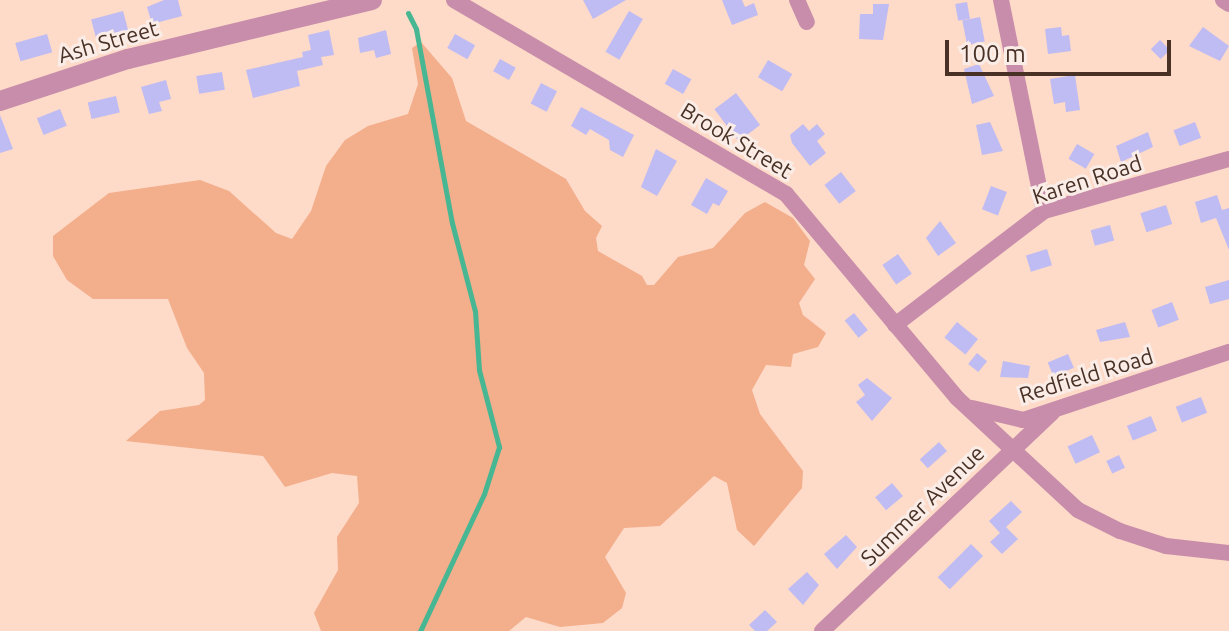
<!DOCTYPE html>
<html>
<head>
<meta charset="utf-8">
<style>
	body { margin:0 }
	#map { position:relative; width:1229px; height:631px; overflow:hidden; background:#fedac8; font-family:Ubuntu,sans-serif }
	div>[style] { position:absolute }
	.green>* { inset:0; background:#f3ae8c }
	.stream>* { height:5px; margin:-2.5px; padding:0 2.5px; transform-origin:2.5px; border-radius:2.5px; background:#46b792 }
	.building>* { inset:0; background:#bfbbf3; transform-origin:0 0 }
	.minor>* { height:16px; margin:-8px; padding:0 8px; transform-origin:8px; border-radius:8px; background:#c78daa }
	.tertiary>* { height:20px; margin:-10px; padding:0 10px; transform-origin:10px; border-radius:10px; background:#c78daa }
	span { translate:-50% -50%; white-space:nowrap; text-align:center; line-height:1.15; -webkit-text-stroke:6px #faede7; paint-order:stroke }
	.street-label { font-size:22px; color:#493126 }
	.scale { position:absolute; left:945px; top:40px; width:226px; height:36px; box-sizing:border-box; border:4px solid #493126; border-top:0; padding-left:10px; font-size:24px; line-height:28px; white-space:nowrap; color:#493126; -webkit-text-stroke:6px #faede7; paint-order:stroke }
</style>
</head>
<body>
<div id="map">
	<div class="green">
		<div style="clip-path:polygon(421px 42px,452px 78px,466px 121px,566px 179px,585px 211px,602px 226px,596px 238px,598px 251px,642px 276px,647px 285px,654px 285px,678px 257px,713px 248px,745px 213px,765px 202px,793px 218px,810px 241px,804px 265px,815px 279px,799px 303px,803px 315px,826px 333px,818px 347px,793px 354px,791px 367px,766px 365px,752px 390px,760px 414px,803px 471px,802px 488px,754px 546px,737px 530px,727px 483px,714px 476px,660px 526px,624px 528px,605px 557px,626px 593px,622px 608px,603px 623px,560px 627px,526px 617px,509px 631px,321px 631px,314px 613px,338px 570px,337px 537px,359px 503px,357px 476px,332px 473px,285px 487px,263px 456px,126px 441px,160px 411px,199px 405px,205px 400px,204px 373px,187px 348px,168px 299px,93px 299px,67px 280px,53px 256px,53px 236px,109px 193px,200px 180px,229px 191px,276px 233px,292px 239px,311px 211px,326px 166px,345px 140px,368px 126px,408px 114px,418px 84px,412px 48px)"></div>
	</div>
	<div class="stream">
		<div style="left:408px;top:13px;width:18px;rotate:63deg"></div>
		<div style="left:416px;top:29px;width:197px;rotate:79.5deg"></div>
		<div style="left:452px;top:223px;width:91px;rotate:75.4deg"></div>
		<div style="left:475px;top:311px;width:59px;rotate:86.1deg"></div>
		<div style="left:479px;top:370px;width:80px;rotate:75.4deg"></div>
		<div style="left:499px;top:447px;width:49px;rotate:107.7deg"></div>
		<div style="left:484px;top:494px;width:151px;rotate:115deg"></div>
	</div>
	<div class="building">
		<div style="clip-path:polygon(164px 0,178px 0,182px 16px,152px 24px,147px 7px)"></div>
		<div style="clip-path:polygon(583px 0,626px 0,593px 19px)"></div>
		<div style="clip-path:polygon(722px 0,742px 0,745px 7px,754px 3px,758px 15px,732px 25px)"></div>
		<div style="left:967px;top:2px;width:17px;height:12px;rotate:80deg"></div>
		<div style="clip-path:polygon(873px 4px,889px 4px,883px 40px,859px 39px,860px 14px,873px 14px)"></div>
		<div style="left:123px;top:11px;width:20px;height:33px;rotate:75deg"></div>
		<div style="left:629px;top:11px;width:16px;height:47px;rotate:30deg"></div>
		<div style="left:980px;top:17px;width:25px;height:18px;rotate:79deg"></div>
		<div style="clip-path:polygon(1061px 27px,1062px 36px,1069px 35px,1071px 51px,1048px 54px,1045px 29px)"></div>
		<div style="clip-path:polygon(1203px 27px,1229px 46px,1220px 61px,1189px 46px)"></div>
		<div style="clip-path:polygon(329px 30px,334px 55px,321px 57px,323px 65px,297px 71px,300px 86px,253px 98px,246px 70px,303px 57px,302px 52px,311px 50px,308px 35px)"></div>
		<div style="clip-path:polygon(386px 30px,391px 54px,376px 58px,374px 50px,360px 53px,358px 38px)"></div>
		<div style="left:47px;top:34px;width:19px;height:33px;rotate:74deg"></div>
		<div style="left:455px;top:34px;width:23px;height:16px;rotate:29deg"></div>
		<div style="left:1160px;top:40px;width:14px;height:13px;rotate:45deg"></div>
		<div style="left:500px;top:59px;width:18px;height:14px;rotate:29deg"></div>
		<div style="left:768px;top:60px;width:28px;height:20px;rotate:30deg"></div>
		<div style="clip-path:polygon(979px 64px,994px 96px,972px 104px,964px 69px)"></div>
		<div style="left:673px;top:69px;width:21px;height:17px;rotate:29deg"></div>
		<div style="left:222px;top:72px;width:18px;height:26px;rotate:81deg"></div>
		<div style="clip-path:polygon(1075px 75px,1080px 110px,1066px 112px,1065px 102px,1054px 104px,1050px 79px)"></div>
		<div style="clip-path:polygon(166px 80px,171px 99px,159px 102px,162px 111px,149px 114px,141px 87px)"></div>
		<div style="left:541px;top:83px;width:18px;height:23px;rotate:27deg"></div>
		<div style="left:736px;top:93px;width:40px;height:27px;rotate:53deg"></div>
		<div style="left:116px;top:96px;width:17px;height:29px;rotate:77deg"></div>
		<div style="clip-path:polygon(581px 107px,634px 135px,623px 157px,610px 150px,609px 140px,590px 129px,586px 135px,571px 126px)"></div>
		<div style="left:60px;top:109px;width:18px;height:25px;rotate:68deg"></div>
		<div style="clip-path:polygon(0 115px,13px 149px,0 153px)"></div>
		<div style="clip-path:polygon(990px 122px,1003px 151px,982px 155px,976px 125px)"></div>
		<div style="left:1195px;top:122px;width:17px;height:23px;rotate:69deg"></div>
		<div style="clip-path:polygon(803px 124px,809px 131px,817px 124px,825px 134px,817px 141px,826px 153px,810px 166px,792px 143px,790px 135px)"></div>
		<div style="clip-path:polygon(1148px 132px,1153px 147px,1121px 162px,1116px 146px)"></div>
		<div style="left:1077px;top:144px;width:20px;height:17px;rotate:30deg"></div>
		<div style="clip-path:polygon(656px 149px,677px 161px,657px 196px,641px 187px)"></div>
		<div style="left:841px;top:172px;width:24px;height:21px;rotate:52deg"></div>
		<div style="clip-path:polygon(706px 178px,728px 191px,719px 206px,713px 203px,707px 214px,691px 205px)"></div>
		<div style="left:991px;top:186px;width:17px;height:25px;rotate:21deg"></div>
		<div style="clip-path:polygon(1217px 195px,1222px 210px,1229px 208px,1229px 250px,1216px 218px,1201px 223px,1195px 202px)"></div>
		<div style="left:1166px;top:205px;width:20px;height:27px;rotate:72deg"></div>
		<div style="clip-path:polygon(940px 221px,956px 243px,938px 256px,926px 238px)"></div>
		<div style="left:1110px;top:225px;width:16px;height:20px;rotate:75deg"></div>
		<div style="left:1047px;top:249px;width:17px;height:22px;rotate:73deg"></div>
		<div style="left:898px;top:254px;width:24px;height:19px;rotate:55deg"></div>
		<div style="clip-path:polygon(1229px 280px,1229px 299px,1210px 304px,1205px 287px)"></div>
		<div style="left:1172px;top:302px;width:19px;height:22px;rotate:69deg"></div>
		<div style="left:854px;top:313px;width:22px;height:12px;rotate:51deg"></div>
		<div style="left:957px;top:322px;width:27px;height:20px;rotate:39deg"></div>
		<div style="clip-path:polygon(1125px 322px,1130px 337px,1100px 342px,1096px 330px)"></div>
		<div style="left:977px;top:353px;width:13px;height:14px;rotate:39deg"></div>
		<div style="left:1068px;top:354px;width:15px;height:22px;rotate:67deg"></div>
		<div style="clip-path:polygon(1003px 361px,1030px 366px,1028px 378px,1000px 377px)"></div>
		<div style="clip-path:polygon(867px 378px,892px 398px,872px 421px,856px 402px,865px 395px,858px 385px)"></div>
		<div style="left:1201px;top:397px;width:17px;height:27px;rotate:69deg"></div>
		<div style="left:1151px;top:416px;width:16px;height:26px;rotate:68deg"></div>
		<div style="left:1092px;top:435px;width:19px;height:27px;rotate:65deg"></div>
		<div style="left:939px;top:442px;width:12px;height:26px;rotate:48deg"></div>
		<div style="left:1119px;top:455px;width:14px;height:14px;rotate:65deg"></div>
		<div style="left:892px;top:483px;width:17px;height:22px;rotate:50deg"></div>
		<div style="clip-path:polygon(1011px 501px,1022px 512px,1006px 527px,1018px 539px,1002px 554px,990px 542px,1000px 533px,989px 521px)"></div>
		<div style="clip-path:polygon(846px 535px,857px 547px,837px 569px,824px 554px)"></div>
		<div style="left:971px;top:544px;width:17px;height:47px;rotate:45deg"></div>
		<div style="clip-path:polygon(807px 572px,819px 585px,803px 605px,788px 589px)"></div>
		<div style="clip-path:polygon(765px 610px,777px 622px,767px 631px,755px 631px,749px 625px)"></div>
	</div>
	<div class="minor">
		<div style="left:454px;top:0;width:385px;rotate:30.3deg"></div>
		<div style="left:786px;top:194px;width:266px;rotate:50deg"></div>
		<div style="left:957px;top:398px;width:165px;rotate:42.8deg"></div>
		<div style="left:1078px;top:510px;width:47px;rotate:26.6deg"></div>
		<div style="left:1120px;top:531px;width:48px;rotate:18.1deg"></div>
		<div style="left:1166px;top:546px;width:63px;rotate:6.3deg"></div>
		<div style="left:797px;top:0;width:24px;rotate:66deg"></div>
		<div style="left:1001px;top:0;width:215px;rotate:78.5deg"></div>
		<div style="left:1223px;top:0;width:7px;rotate:34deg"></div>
		<div style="left:895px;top:325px;width:188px;rotate:-37.4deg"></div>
		<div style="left:1044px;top:211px;width:192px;rotate:-15.7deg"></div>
		<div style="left:972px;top:408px;width:52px;rotate:13.2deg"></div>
		<div style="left:1023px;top:420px;width:217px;rotate:-18.3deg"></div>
		<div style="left:822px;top:631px;width:318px;rotate:-43.5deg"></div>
	</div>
	<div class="tertiary">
		<div style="left:0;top:101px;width:135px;rotate:-18.2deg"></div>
		<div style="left:128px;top:59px;width:251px;rotate:-13.6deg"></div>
	</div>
	<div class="street-label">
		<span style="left:108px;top:41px;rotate:-16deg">Ash Street</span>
		<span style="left:737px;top:140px;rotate:31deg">Brook Street</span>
		<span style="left:1087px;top:179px;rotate:-18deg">Karen Road</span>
		<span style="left:1086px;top:375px;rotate:-17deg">Redfield Road</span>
		<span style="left:922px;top:505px;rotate:-44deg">Summer Avenue</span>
	</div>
	<div class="scale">100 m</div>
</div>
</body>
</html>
